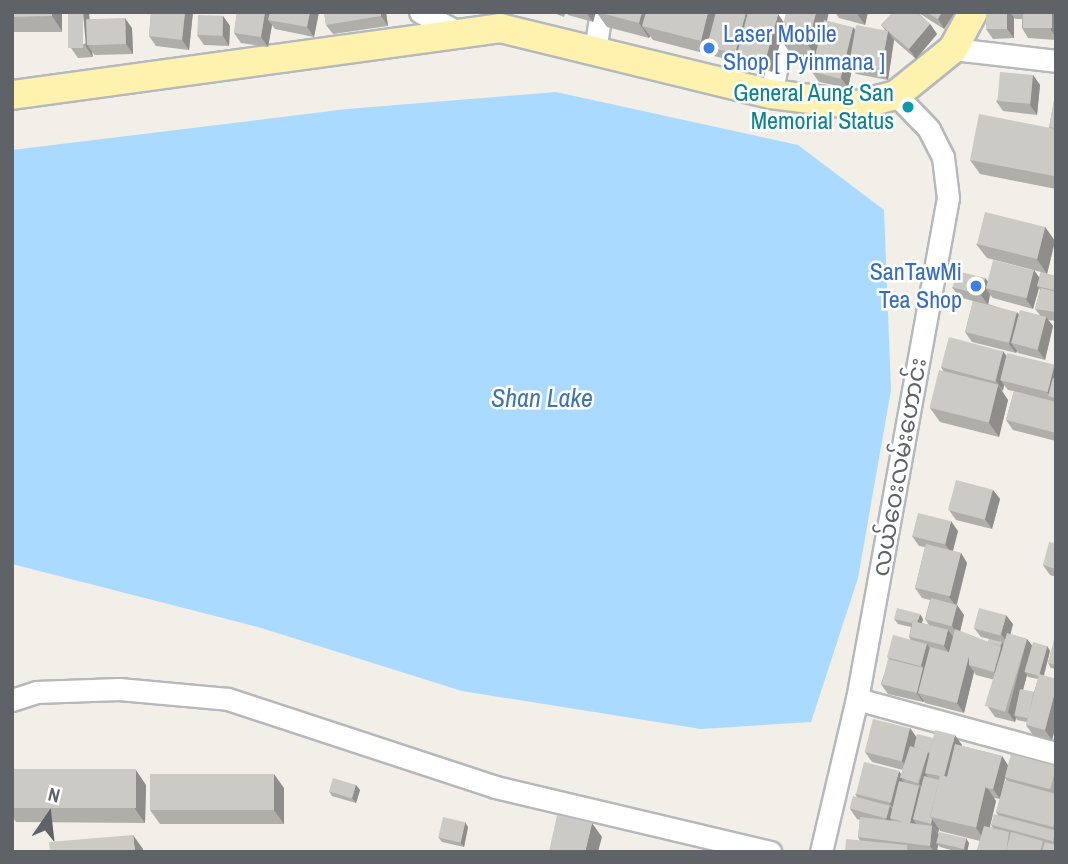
<!DOCTYPE html>
<html>
<head>
<meta charset="utf-8">
<style>
	body { margin:0 }
	#map { position:relative; width:1068px; height:864px; overflow:hidden; background:#f1efe8; font-family:"Archivo Narrow","Noto Sans Myanmar",sans-serif }
	div>[style] { position:absolute }
	.water>* { inset:0; background:#aadaff }
	.roads { filter:drop-shadow(2px 0 #b5b8bc) drop-shadow(-2px 0 #b5b8bc) drop-shadow(0 2px #b5b8bc) drop-shadow(0 -2px #b5b8bc) }
	.minor>* { height:21px; margin:-10.5px; padding:0 10.5px; transform-origin:10.5px; border-radius:10.5px; background:#fff }
	.major>* { height:28px; margin:-14px; padding:0 14px; transform-origin:14px; border-radius:14px; background:#fff2af }
	.wall>* { inset:0; background:#afaea9; transform-origin:0 0 }
	.shaded-wall>* { inset:0; background:#8f8d8a }
	.building>* { inset:0; background:#cccac5; transform-origin:0 0 }
	.dots>* { width:19px; height:19px; translate:-50% -50%; box-sizing:border-box; border:4px solid #fff; border-radius:50% }
	span { translate:-50% -50%; white-space:nowrap; text-align:center; line-height:1.15; -webkit-text-stroke:5px #fff; paint-order:stroke }
	.shop-label { font-size:24px; color:#366cbe }
	.left { translate:0 -50%; text-align:left }
	.right { translate:-100% -50%; text-align:right }
	.culture-label { font-size:24px; color:#0d838f }
	.street-label { font-size:24px; color:#5f6368 }
	.water-label { font-size:26px; color:#4174aa; font-style:italic }
	.frame { position:absolute; inset:0; border:14px solid #5f6368; pointer-events:none }
	.north { position:absolute; left:14px; top:780px; width:70px; height:70px; -webkit-text-stroke:5px #fff; paint-order:stroke; rotate:14deg; font-size:19px; font-weight:700; line-height:28px; text-align:center; color:#5f6368 }
	.north::after { content:''; display:block; margin:auto; width:24px; height:32px; background:#5f6368; clip-path:polygon(50% 0,100% 100%,50% 72%,0 100%) }
</style>
</head>
<body>
<div id="map">
	<div class="water">
		<div style="clip-path:polygon(556px 92px,798px 145px,884px 210px,891px 390px,858px 578px,811px 722px,701px 729px,462px 691px,258px 627px,12px 564px,12px 150px,347px 109px)"></div>
	</div>
	<div class="roads">
		<div class="minor">
			<div style="left:420px;top:12px;width:40px;rotate:28deg"></div>
			<div style="left:953px;top:49px;width:104px;rotate:6.6deg"></div>
			<div style="left:595px;top:50px;width:38px;rotate:-81deg"></div>
			<div style="left:771px;top:94px;width:84px;rotate:-78.3deg"></div>
			<div style="left:857px;top:699px;width:206px;rotate:15.2deg"></div>
			<div style="left:12px;top:700px;width:25px;rotate:-18deg"></div>
			<div style="left:36px;top:692px;width:83px;rotate:-2.1deg"></div>
			<div style="left:119px;top:689px;width:109px;rotate:5.2deg"></div>
			<div style="left:228px;top:699px;width:281px;rotate:18.2deg"></div>
			<div style="left:495px;top:787px;width:283px;rotate:13.3deg"></div>
			<div style="left:821px;top:852px;width:157px;rotate:-76.8deg"></div>
			<div style="left:857px;top:699px;width:509px;rotate:-79.71deg"></div>
			<div style="left:948px;top:198px;width:41px;rotate:-97deg"></div>
			<div style="left:943px;top:157px;width:31px;rotate:-117deg"></div>
			<div style="left:929px;top:129px;width:47px;rotate:-134.1deg"></div>
		</div>
		<div class="major">
			<div style="left:12px;top:95px;width:493px;rotate:-7.8deg"></div>
			<div style="left:500px;top:28px;width:279px;rotate:13.7deg"></div>
			<div style="left:771px;top:94px;width:88px;rotate:7.2deg"></div>
			<div style="left:858px;top:105px;width:39px;rotate:-15deg"></div>
			<div style="left:896px;top:95px;width:73px;rotate:-38.9deg"></div>
			<div style="left:953px;top:49px;width:42px;rotate:-61.6deg"></div>
		</div>
	</div>
	<div class="wall">
		<div style="left:12px;top:12px;width:50px;height:20px"></div>
		<div style="clip-path:polygon(151px 12px,193px 12px,189px 50px,156px 46px,149px 36px)"></div>
		<div style="clip-path:polygon(237px 12px,319px 12px,314px 37px,275px 29px,272px 25px,268px 47px,241px 43px,234px 33px)"></div>
		<div style="clip-path:polygon(324px 12px,386px 12px,388px 26px,333px 34px,326px 25px)"></div>
		<div style="clip-path:polygon(551px 12px,566px 12px,564px 17px)"></div>
		<div style="clip-path:polygon(566px 12px,596px 12px,593px 22px,568px 15px)"></div>
		<div style="clip-path:polygon(835px 12px,868px 12px,865px 25px,839px 18px)"></div>
		<div style="clip-path:polygon(893px 12px,955px 12px,944px 29px,917px 12px,930px 24px,937px 34px,916px 59px,894px 40px,888px 80px,856px 74px,852px 69px,848px 88px,819px 82px,812px 72px,815px 59px,790px 53px,781px 40px,772px 72px,744px 64px,742px 61px,742px 63px,714px 56px,712px 53px,711px 55px,653px 40px,650px 36px,649px 38px,607px 27px,597px 13px,784px 22px,827px 21px,855px 29px,885px 30px,881px 25px)"></div>
		<div style="clip-path:polygon(986px 12px,1056px 12px,1056px 40px,1028px 38px,1022px 28px,1022px 19px,1015px 19px,1014px 17px,1014px 38px,993px 39px,986px 29px)"></div>
		<div style="clip-path:polygon(223px 16px,230px 26px,229px 46px,204px 45px,197px 35px)"></div>
		<div style="clip-path:polygon(132px 28px,133px 54px,95px 55px,92px 52px,93px 57px,78px 58px,71px 48px)"></div>
		<div style="clip-path:polygon(1033px 75px,1040px 85px,1037px 115px,1003px 111px,996px 101px)"></div>
		<div style="clip-path:polygon(1056px 90px,1056px 189px,980px 174px,970px 160px,1049px 128px)"></div>
		<div style="clip-path:polygon(evenodd,1045px 227px,1055px 241px,1047px 274px,1056px 276px,1056px 321px,1048px 320px,1053px 326px,1045px 360px,1018px 353px,1017px 351px,1016px 353px,972px 342px,965px 332px,973px 301px,959px 297px,952px 287px,985px 278px,988px 281px,1034px 270px,1039px 278px,1041px 272px,987px 258px,976px 244px,1045px 227px,1039px 288px,1040px 290px,1035px 309px,1040px 315px,1019px 314px,988px 304px,990px 295px,993px 298px,1033px 309px,1039px 288px)"></div>
		<div style="clip-path:polygon(1007px 356px,1055px 366px,1056px 361px,1056px 441px,1013px 430px,1006px 420px,1014px 391px,1008px 390px,1004px 385px,1002px 391px,1008px 400px,999px 437px,940px 422px,930px 408px,944px 372px,941px 367px)"></div>
		<div style="clip-path:polygon(993px 490px,1000px 499px,992px 529px,956px 520px,949px 510px)"></div>
		<div style="clip-path:polygon(evenodd,958px 531px,953px 551px,961px 553px,967px 563px,957px 605px,964px 615px,960px 631px,988px 642px,989px 639px,981px 637px,974px 628px,1013px 624px,1010px 634px,1027px 639px,1032px 646px,1047px 646px,1050px 651px,1044px 676px,1056px 679px,1056px 725px,1052px 740px,1033px 735px,1026px 725px,1027px 722px,1017px 720px,1016px 718px,1015px 722px,995px 717px,988px 707px,995px 680px,976px 675px,974px 672px,964px 713px,925px 703px,924px 701px,923px 702px,888px 694px,881px 684px,889px 659px,887px 657px,911px 640px,909px 637px,911px 627px,898px 624px,894px 619px,923px 619px,922px 623px,929px 625px,925px 619px,930px 600px,922px 598px,915px 588px,925px 547px,919px 546px,912px 536px,958px 531px,1027px 675px,1028px 677px,1038px 679px,1034px 692px,1023px 690px,1027px 675px)"></div>
		<div style="clip-path:polygon(1056px 543px,1056px 577px,1050px 575px,1043px 565px)"></div>
		<div style="clip-path:polygon(1056px 636px,1056px 669px,1051px 668px,1048px 663px)"></div>
		<div style="clip-path:polygon(evenodd,910px 728px,916px 737px,962px 745px,962px 746px,1002px 756px,1008px 765px,1056px 766px,1056px 852px,979px 852px,977px 850px,980px 841px,940px 831px,939px 829px,938px 833px,969px 843px,967px 852px,958px 852px,940px 847px,938px 845px,937px 852px,845px 852px,860px 841px,858px 837px,860px 820px,857px 819px,850px 809px,857px 797px,855px 794px,902px 775px,903px 770px,872px 762px,865px 752px,910px 728px,1005px 778px,1007px 781px,1002px 792px,1005px 778px,910px 728px,994px 798px,1000px 799px,996px 812px,998px 815px,991px 825px,993px 828px,990px 827px,996px 801px,994px 798px)"></div>
		<div style="clip-path:polygon(12px 769px,146px 785px,145px 823px,16px 822px,12px 816px)"></div>
		<div style="clip-path:polygon(356px 785px,360px 790px,356px 803px,332px 796px,329px 791px)"></div>
		<div style="clip-path:polygon(284px 788px,284px 824px,160px 824px,150px 810px)"></div>
		<div style="clip-path:polygon(468px 827px,464px 847px,442px 842px,438px 837px)"></div>
	</div>
	<div class="shaded-wall">
		<div style="clip-path:polygon(52px 12px,62px 12px,62px 31px,52px 16px)"></div>
		<div style="clip-path:polygon(83px 12px,89px 12px,92px 45px,88px 46px,92px 52px,93px 57px,86px 47px)"></div>
		<div style="clip-path:polygon(185px 12px,193px 12px,189px 50px,182px 40px)"></div>
		<div style="clip-path:polygon(265px 12px,274px 12px,268px 20px,272px 25px,268px 47px,261px 37px)"></div>
		<div style="clip-path:polygon(310px 12px,319px 12px,314px 37px,307px 27px)"></div>
		<div style="clip-path:polygon(381px 12px,386px 12px,388px 26px,381px 16px)"></div>
		<div style="clip-path:polygon(586px 12px,596px 12px,593px 22px)"></div>
		<div style="clip-path:polygon(642px 12px,656px 12px,642px 26px,650px 36px,649px 38px,639px 23px)"></div>
		<div style="clip-path:polygon(708px 12px,722px 12px,707px 46px,712px 53px,711px 55px,701px 41px)"></div>
		<div style="clip-path:polygon(746px 12px,751px 12px,737px 54px,742px 61px,742px 63px,735px 54px)"></div>
		<div style="clip-path:polygon(816px 12px,829px 12px,818px 59px,808px 45px)"></div>
		<div style="clip-path:polygon(859px 12px,868px 12px,865px 25px,858px 15px)"></div>
		<div style="clip-path:polygon(942px 12px,955px 12px,944px 29px,938px 19px)"></div>
		<div style="clip-path:polygon(1007px 12px,1013px 12px,1011px 14px,1014px 17px,1014px 38px,1007px 29px)"></div>
		<div style="clip-path:polygon(1052px 12px,1056px 12px,1056px 37px,1051px 30px)"></div>
		<div style="clip-path:polygon(778px 14px,785px 24px,772px 72px,765px 62px)"></div>
		<div style="clip-path:polygon(223px 16px,230px 26px,229px 46px,223px 36px)"></div>
		<div style="clip-path:polygon(125px 18px,132px 28px,133px 54px,126px 44px)"></div>
		<div style="clip-path:polygon(930px 24px,937px 34px,916px 59px,909px 49px)"></div>
		<div style="clip-path:polygon(853px 27px,860px 36px,849px 64px,852px 69px,848px 88px,841px 78px)"></div>
		<div style="clip-path:polygon(888px 31px,894px 40px,888px 80px,881px 70px)"></div>
		<div style="clip-path:polygon(1033px 75px,1040px 85px,1037px 115px,1030px 105px)"></div>
		<div style="clip-path:polygon(1045px 227px,1055px 241px,1047px 274px,1037px 259px)"></div>
		<div style="clip-path:polygon(1034px 270px,1041px 280px,1037px 286px,1039px 288px,1033px 309px,1026px 299px)"></div>
		<div style="clip-path:polygon(985px 278px,992px 288px,986px 288px,990px 295px,988px 305px,981px 295px)"></div>
		<div style="clip-path:polygon(1017px 312px,1024px 322px,1011px 343px,1017px 351px,1016px 353px,1009px 344px)"></div>
		<div style="clip-path:polygon(1046px 317px,1053px 326px,1045px 360px,1038px 350px)"></div>
		<div style="clip-path:polygon(1003px 351px,1010px 361px,1001px 380px,1004px 385px,1003px 391px,996px 381px)"></div>
		<div style="clip-path:polygon(1054px 365px,1056px 369px,1056px 393px,1050px 396px,1047px 392px)"></div>
		<div style="clip-path:polygon(998px 385px,1008px 400px,999px 437px,989px 423px)"></div>
		<div style="clip-path:polygon(993px 490px,1000px 499px,992px 529px,985px 519px)"></div>
		<div style="clip-path:polygon(951px 521px,958px 531px,952px 554px,945px 544px)"></div>
		<div style="clip-path:polygon(961px 553px,967px 563px,956px 606px,949px 597px)"></div>
		<div style="clip-path:polygon(957px 605px,964px 615px,959px 636px,952px 626px)"></div>
		<div style="clip-path:polygon(920px 614px,923px 619px,920px 629px,917px 624px)"></div>
		<div style="clip-path:polygon(1006px 615px,1013px 624px,1008px 644px,1001px 634px)"></div>
		<div style="clip-path:polygon(948px 630px,955px 639px,951px 656px,944px 646px)"></div>
		<div style="clip-path:polygon(1027px 639px,1034px 648px,1025px 672px,1027px 675px,1016px 716px,1014px 715px,1016px 718px,1015px 722px,1008px 712px)"></div>
		<div style="clip-path:polygon(1002px 642px,1005px 647px,1001px 682px,994px 672px)"></div>
		<div style="clip-path:polygon(927px 644px,934px 654px,918px 693px,924px 701px,923px 702px,917px 693px,923px 668px,921px 665px)"></div>
		<div style="clip-path:polygon(1047px 646px,1050px 651px,1042px 681px,1039px 676px)"></div>
		<div style="clip-path:polygon(969px 656px,969px 665px,974px 672px,964px 713px,957px 703px)"></div>
		<div style="clip-path:polygon(1056px 688px,1056px 725px,1052px 740px,1045px 730px)"></div>
		<div style="clip-path:polygon(910px 728px,917px 738px,909px 771px,902px 761px)"></div>
		<div style="clip-path:polygon(955px 735px,962px 745px,953px 779px,944px 778px)"></div>
		<div style="clip-path:polygon(928px 752px,935px 762px,925px 773px,930px 780px,926px 793px,919px 784px)"></div>
		<div style="clip-path:polygon(1002px 756px,1008px 766px,1000px 799px,993px 789px)"></div>
		<div style="clip-path:polygon(136px 770px,146px 785px,145px 823px,135px 809px)"></div>
		<div style="clip-path:polygon(899px 771px,905px 780px,901px 778px,905px 784px,897px 813px,890px 804px)"></div>
		<div style="clip-path:polygon(274px 774px,284px 788px,284px 824px,274px 810px)"></div>
		<div style="clip-path:polygon(356px 785px,360px 790px,356px 803px,352px 798px)"></div>
		<div style="clip-path:polygon(919px 786px,926px 796px,913px 819px,918px 826px,910px 823px)"></div>
		<div style="clip-path:polygon(986px 786px,996px 801px,986px 842px,976px 828px)"></div>
		<div style="clip-path:polygon(890px 806px,897px 816px,890px 818px,894px 824px,893px 829px,886px 819px)"></div>
		<div style="clip-path:polygon(932px 819px,939px 829px,938px 833px,931px 824px)"></div>
		<div style="clip-path:polygon(465px 822px,468px 827px,464px 847px,460px 842px)"></div>
		<div style="clip-path:polygon(592px 823px,602px 837px,598px 852px,585px 852px)"></div>
		<div style="clip-path:polygon(932px 826px,939px 835px,936px 843px,938px 845px,937px 852px,934px 852px,930px 846px)"></div>
		<div style="clip-path:polygon(133px 835px,143px 849px,143px 852px,135px 852px)"></div>
		<div style="clip-path:polygon(966px 838px,969px 843px,967px 852px,965px 852px,964px 849px)"></div>
	</div>
	<div class="building">
		<div style="clip-path:polygon(12px 12px,52px 12px,52px 16px,12px 17px)"></div>
		<div style="left:68px;top:12px;width:15px;height:36px"></div>
		<div style="clip-path:polygon(151px 12px,185px 12px,182px 40px,149px 36px)"></div>
		<div style="clip-path:polygon(237px 12px,265px 12px,261px 37px,234px 33px)"></div>
		<div style="clip-path:polygon(270px 12px,310px 12px,307px 27px,268px 20px)"></div>
		<div style="clip-path:polygon(324px 12px,381px 12px,381px 16px,326px 25px)"></div>
		<div style="clip-path:polygon(597px 12px,642px 12px,639px 23px)"></div>
		<div style="clip-path:polygon(646px 12px,708px 12px,701px 41px,642px 26px)"></div>
		<div style="clip-path:polygon(716px 12px,746px 12px,735px 54px,707px 46px)"></div>
		<div style="clip-path:polygon(748px 12px,770px 12px,778px 14px,765px 62px,737px 54px)"></div>
		<div style="clip-path:polygon(786px 12px,816px 12px,808px 45px,780px 39px)"></div>
		<div style="clip-path:polygon(893px 12px,916px 12px,930px 24px,909px 49px,888px 31px,881px 70px,849px 64px,856px 25px,888px 31px,881px 25px)"></div>
		<div style="clip-path:polygon(926px 12px,942px 12px,938px 19px)"></div>
		<div style="left:986px;top:12px;width:21px;height:17px"></div>
		<div style="left:1012px;top:12px;width:11px;height:2px"></div>
		<div style="left:1023px;top:12px;width:29px;height:16px"></div>
		<div style="left:198px;top:15px;width:25px;height:20px;rotate:2deg"></div>
		<div style="left:125px;top:18px;width:26px;height:39px;rotate:88deg"></div>
		<div style="left:824px;top:20px;width:30px;height:53px;rotate:14deg"></div>
		<div style="left:1000px;top:72px;width:33px;height:29px;rotate:5deg"></div>
		<div style="clip-path:polygon(1056px 90px,1056px 128px,1049px 127px)"></div>
		<div style="clip-path:polygon(979px 114px,1056px 129px,1056px 167px,1054px 176px,970px 160px)"></div>
		<div style="left:985px;top:212px;width:62px;height:33px;rotate:14deg"></div>
		<div style="left:993px;top:260px;width:42px;height:29px;rotate:14deg"></div>
		<div style="left:957px;top:271px;width:29px;height:17px;rotate:14deg"></div>
		<div style="clip-path:polygon(1041px 272px,1056px 276px,1056px 282px,1054px 290px,1037px 286px)"></div>
		<div style="clip-path:polygon(1041px 288px,1056px 292px,1056px 312px,1035px 309px)"></div>
		<div style="left:973px;top:301px;width:45px;height:32px;rotate:14deg"></div>
		<div style="left:1020px;top:310px;width:27px;height:34px;rotate:15deg"></div>
		<div style="left:949px;top:337px;width:56px;height:31px;rotate:15deg"></div>
		<div style="left:1007px;top:353px;width:49px;height:28px;rotate:14deg"></div>
		<div style="left:939px;top:370px;width:61px;height:39px;rotate:14deg"></div>
		<div style="clip-path:polygon(1053px 378px,1056px 379px,1056px 398px,1048px 396px)"></div>
		<div style="clip-path:polygon(1014px 391px,1056px 402px,1056px 433px,1006px 420px)"></div>
		<div style="left:956px;top:480px;width:38px;height:31px;rotate:15deg"></div>
		<div style="left:918px;top:513px;width:34px;height:24px;rotate:14deg"></div>
		<div style="clip-path:polygon(1049px 542px,1056px 543px,1056px 569px,1043px 565px)"></div>
		<div style="left:926px;top:544px;width:36px;height:45px;rotate:14deg"></div>
		<div style="left:931px;top:598px;width:27px;height:22px;rotate:15deg"></div>
		<div style="clip-path:polygon(897px 608px,920px 614px,917px 622px,913px 621px,912px 623px,894px 619px)"></div>
		<div style="left:979px;top:608px;width:28px;height:21px;rotate:15deg"></div>
		<div style="left:913px;top:621px;width:36px;height:16px;rotate:14deg"></div>
		<div style="clip-path:polygon(955px 629px,1001px 647px,994px 672px,969px 665px,969px 656px,957px 703px,918px 693px,930px 647px,949px 652px)"></div>
		<div style="left:1007px;top:633px;width:21px;height:76px;rotate:17deg"></div>
		<div style="left:893px;top:635px;width:35px;height:23px;rotate:15deg"></div>
		<div style="clip-path:polygon(1055px 635px,1056px 636px,1056px 665px,1048px 663px)"></div>
		<div style="clip-path:polygon(989px 639px,1002px 642px,1000px 646px,988px 642px)"></div>
		<div style="left:1033px;top:642px;width:15px;height:31px;rotate:16deg"></div>
		<div style="left:888px;top:659px;width:36px;height:26px;rotate:14deg"></div>
		<div style="clip-path:polygon(1039px 674px,1056px 679px,1056px 688px,1045px 730px,1026px 725px)"></div>
		<div style="left:1020px;top:689px;width:14px;height:27px;rotate:12deg"></div>
		<div style="left:873px;top:719px;width:38px;height:34px;rotate:14deg"></div>
		<div style="clip-path:polygon(935px 730px,955px 735px,944px 776px,940px 775px,940px 776px,925px 773px)"></div>
		<div style="clip-path:polygon(917px 734px,933px 738px,930px 753px,928px 752px,914px 747px)"></div>
		<div style="clip-path:polygon(955px 744px,1002px 756px,993px 789px,986px 788px,986px 786px,947px 777px)"></div>
		<div style="left:910px;top:746px;width:19px;height:33px;rotate:18deg"></div>
		<div style="left:1011px;top:754px;width:47px;height:24px;rotate:15deg"></div>
		<div style="left:864px;top:762px;width:36px;height:33px;rotate:14deg"></div>
		<div style="left:12px;top:769px;width:124px;height:39px"></div>
		<div style="left:150px;top:774px;width:124px;height:36px"></div>
		<div style="left:940px;top:775px;width:47px;height:43px;rotate:13deg"></div>
		<div style="clip-path:polygon(924px 776px,939px 780px,930px 817px,932px 819px,931px 824px,913px 819px)"></div>
		<div style="left:333px;top:778px;width:24px;height:14px;rotate:17deg"></div>
		<div style="clip-path:polygon(1005px 780px,1056px 794px,1056px 818px,1053px 827px,996px 812px)"></div>
		<div style="clip-path:polygon(899px 781px,919px 786px,910px 823px,932px 826px,930px 846px,858px 837px,860px 817px,904px 822px,890px 818px)"></div>
		<div style="left:853px;top:796px;width:38px;height:13px;rotate:15deg"></div>
		<div style="left:994px;top:814px;width:64px;height:11px;rotate:15deg"></div>
		<div style="clip-path:polygon(557px 815px,592px 823px,585px 852px,549px 852px)"></div>
		<div style="left:443px;top:817px;width:23px;height:21px;rotate:13deg"></div>
		<div style="clip-path:polygon(984px 826px,1009px 832px,1006px 852px,984px 852px,977px 850px)"></div>
		<div style="left:939px;top:832px;width:28px;height:11px;rotate:13deg"></div>
		<div style="clip-path:polygon(1011px 832px,1043px 841px,1040px 852px,1006px 852px)"></div>
		<div style="clip-path:polygon(133px 835px,135px 852px,50px 852px,49px 842px)"></div>
		<div style="clip-path:polygon(846px 839px,907px 845px,907px 852px,845px 852px)"></div>
		<div style="clip-path:polygon(1045px 842px,1056px 845px,1056px 852px,1042px 852px)"></div>
	</div>
	<div class="dots">
		<div style="left:709px;top:48px;background:#3f7fe0"></div>
		<div style="left:908px;top:107px;background:#0f9aa8"></div>
		<div style="left:976px;top:286px;background:#3f7fe0"></div>
	</div>
	<div class="shop-label">
		<span class="left" style="left:723px;top:48px">Laser Mobile<br>Shop [ Pyinmana ]</span>
		<span class="right" style="left:962px;top:286px">SanTawMi<br>Tea Shop</span>
	</div>
	<div class="culture-label">
		<span class="right" style="left:894px;top:107px">General Aung San<br>Memorial Status</span>
	</div>
	<div class="street-label">
		<span style="left:899px;top:467px;rotate:-80deg">လယ်ဝေးလမ်းဟောင်း</span>
	</div>
	<div class="water-label">
		<span style="left:542px;top:398px">Shan Lake</span>
	</div>
	<div class="frame"></div>
	<div class="north">N</div>
</div>
</body>
</html>
